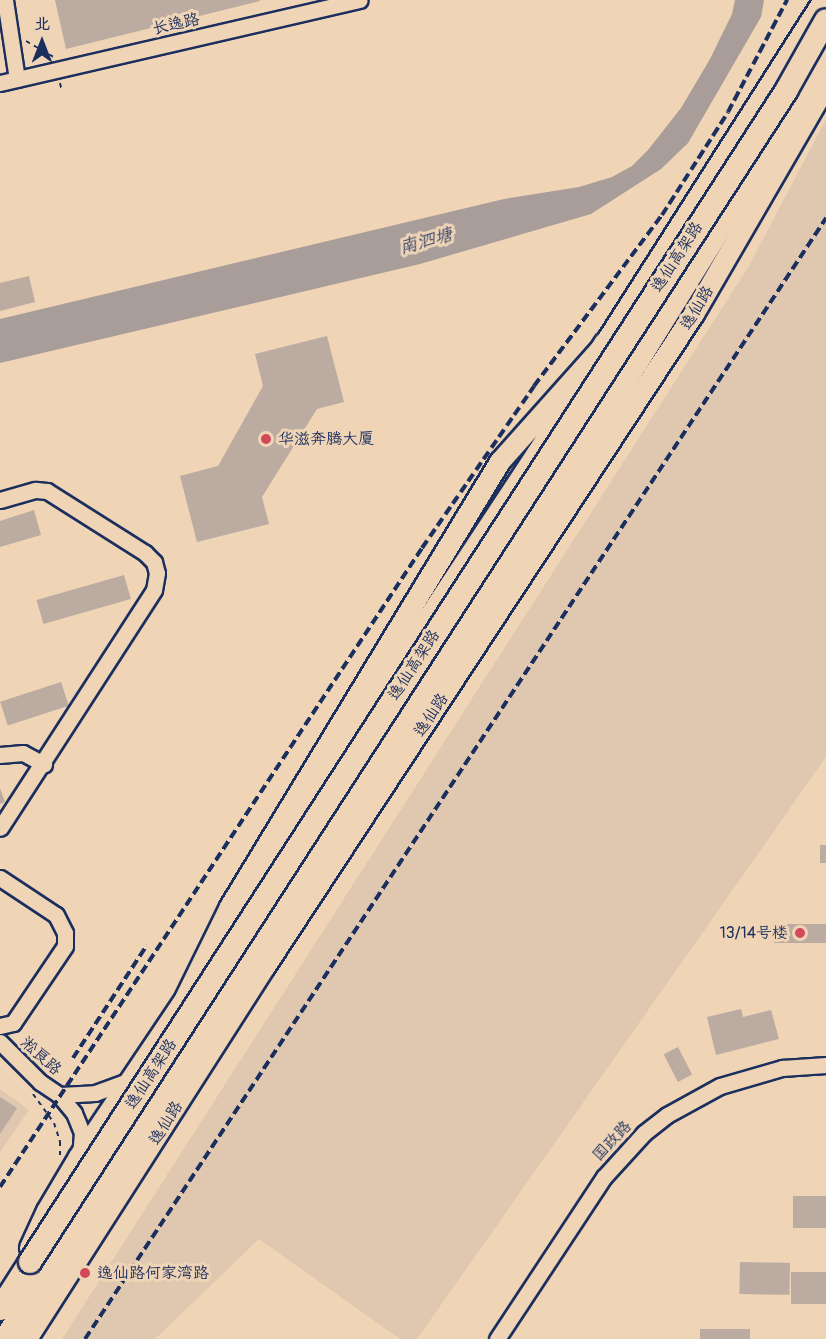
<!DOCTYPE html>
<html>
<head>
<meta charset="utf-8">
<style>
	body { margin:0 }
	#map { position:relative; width:826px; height:1339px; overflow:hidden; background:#efd4b6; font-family:Pangolin,"LXGW WenKai TC",sans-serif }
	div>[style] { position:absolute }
	.built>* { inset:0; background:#dfc8af }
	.water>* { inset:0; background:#a99d9a }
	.building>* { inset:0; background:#bbaba0; transform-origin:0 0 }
	.path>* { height:2px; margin-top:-1px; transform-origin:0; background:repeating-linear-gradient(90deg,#1b2f5e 0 4.5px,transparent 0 9px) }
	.roads { filter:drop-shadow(2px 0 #1b2f5e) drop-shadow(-2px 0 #1b2f5e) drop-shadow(0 2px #1b2f5e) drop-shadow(0 -2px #1b2f5e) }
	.minor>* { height:15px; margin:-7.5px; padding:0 7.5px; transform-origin:7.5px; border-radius:7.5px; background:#efd4b6 }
	.major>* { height:20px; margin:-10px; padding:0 10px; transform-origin:10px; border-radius:10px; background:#efd4b6 }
	.highway>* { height:22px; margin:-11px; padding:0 11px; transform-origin:11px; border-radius:11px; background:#efd4b6 }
	.rail>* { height:4px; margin-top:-2px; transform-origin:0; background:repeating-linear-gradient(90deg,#1b2f5e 0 9px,transparent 0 13.5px) }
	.bridges { filter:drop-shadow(2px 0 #1b2f5e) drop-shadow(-2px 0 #1b2f5e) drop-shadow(0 2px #1b2f5e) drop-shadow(0 -2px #1b2f5e) }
	.highway-bridge>* { height:22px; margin:-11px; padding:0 11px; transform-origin:11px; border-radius:11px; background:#efd4b6 }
	.dots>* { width:16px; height:16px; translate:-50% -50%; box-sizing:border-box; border:3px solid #efd4b6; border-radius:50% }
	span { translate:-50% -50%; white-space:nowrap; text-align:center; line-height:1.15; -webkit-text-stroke:6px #efd4b6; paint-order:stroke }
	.street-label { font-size:16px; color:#1b2f5e }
	.poi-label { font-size:16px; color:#1b2f5e }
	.left { translate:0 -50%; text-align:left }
	.right { translate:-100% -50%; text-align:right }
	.water-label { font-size:18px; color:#37456a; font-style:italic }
	.north { position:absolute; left:12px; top:12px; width:60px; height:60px; -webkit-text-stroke:4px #efd4b6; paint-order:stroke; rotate:0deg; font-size:16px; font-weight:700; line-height:24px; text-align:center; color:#1b2f5e }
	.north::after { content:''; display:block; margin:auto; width:21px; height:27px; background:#1b2f5e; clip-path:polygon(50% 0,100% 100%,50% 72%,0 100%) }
</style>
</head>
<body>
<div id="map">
	<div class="built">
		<div style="clip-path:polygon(826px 119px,826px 757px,417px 1339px,400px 1339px,259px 1239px,155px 1339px,62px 1339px,749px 266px)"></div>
		<div style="clip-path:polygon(0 1089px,29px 1110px,0 1152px)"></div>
	</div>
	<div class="water">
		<div style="clip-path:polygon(735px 0,764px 0,761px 17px,688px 143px,661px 169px,591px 214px,420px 264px,0 363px,0 319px,504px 199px,579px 187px,612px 177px,632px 166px,648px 150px,681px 108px,710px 59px,732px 14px)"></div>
	</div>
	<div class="building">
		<div style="clip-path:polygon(55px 0,260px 0,260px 1px,66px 49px)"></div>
		<div style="clip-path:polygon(29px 276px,35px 302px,0 311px,0 283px)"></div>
		<div style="clip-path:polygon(327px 336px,344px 402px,317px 409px,262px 497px,269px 524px,197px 542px,180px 476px,218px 466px,263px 386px,255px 354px)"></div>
		<div style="clip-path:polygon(34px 510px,41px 535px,0 547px,0 521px)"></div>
		<div style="left:124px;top:575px;width:25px;height:91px;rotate:74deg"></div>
		<div style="left:61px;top:682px;width:25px;height:64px;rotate:72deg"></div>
		<div style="clip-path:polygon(0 788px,5px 802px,0 804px)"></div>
		<div style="left:820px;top:845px;width:6px;height:18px"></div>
		<div style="left:774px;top:924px;width:52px;height:19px"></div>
		<div style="clip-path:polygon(741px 1009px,743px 1017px,771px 1010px,779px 1039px,716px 1055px,707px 1017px)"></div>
		<div style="left:678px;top:1047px;width:31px;height:16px;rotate:63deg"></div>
		<div style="clip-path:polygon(0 1097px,17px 1108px,0 1134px)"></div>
		<div style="left:793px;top:1196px;width:33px;height:32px"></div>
		<div style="left:740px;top:1262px;width:50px;height:32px;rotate:1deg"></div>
		<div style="left:791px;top:1272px;width:35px;height:32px"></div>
		<div style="left:700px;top:1329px;width:50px;height:10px"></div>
	</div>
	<div class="path">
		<div style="left:26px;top:41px;width:32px;rotate:30deg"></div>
		<div style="left:60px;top:83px;width:8px;rotate:76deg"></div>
		<div style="left:33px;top:1094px;width:36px;rotate:54deg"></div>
		<div style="left:54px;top:1123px;width:20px;rotate:72deg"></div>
		<div style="left:60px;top:1142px;width:17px;rotate:90deg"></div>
	</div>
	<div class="roads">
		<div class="minor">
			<div style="left:5px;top:0;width:80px;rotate:81.4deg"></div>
			<div style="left:0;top:83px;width:369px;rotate:-13deg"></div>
			<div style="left:0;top:500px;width:37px;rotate:-16deg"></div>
			<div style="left:36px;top:490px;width:11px;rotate:5deg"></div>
			<div style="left:47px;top:491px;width:116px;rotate:32.3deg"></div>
			<div style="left:145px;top:553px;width:13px;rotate:45deg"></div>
			<div style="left:154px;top:562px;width:11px;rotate:75deg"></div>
			<div style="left:157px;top:573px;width:17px;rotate:100deg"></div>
			<div style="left:154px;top:590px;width:283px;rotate:122.9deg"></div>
			<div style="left:0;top:755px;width:23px;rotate:-5deg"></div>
			<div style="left:23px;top:753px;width:24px;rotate:28deg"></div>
			<div style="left:0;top:878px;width:67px;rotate:33.5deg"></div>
			<div style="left:56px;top:915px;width:20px;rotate:63deg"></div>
			<div style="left:65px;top:933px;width:13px;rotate:90deg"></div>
			<div style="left:65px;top:946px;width:93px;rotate:124deg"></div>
			<div style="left:13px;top:1023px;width:13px;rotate:167deg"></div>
			<div style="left:0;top:1042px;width:57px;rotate:45deg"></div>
			<div style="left:40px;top:1082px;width:23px;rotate:34deg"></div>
			<div style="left:59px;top:1095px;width:23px;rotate:50deg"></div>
			<div style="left:74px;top:1113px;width:22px;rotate:68deg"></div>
			<div style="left:82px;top:1133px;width:22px;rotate:95deg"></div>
			<div style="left:59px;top:1095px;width:36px;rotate:-3deg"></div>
			<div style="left:95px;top:1093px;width:37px;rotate:-20deg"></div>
			<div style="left:497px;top:1339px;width:194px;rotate:-56.6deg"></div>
			<div style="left:604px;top:1177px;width:59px;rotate:-47.7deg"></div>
			<div style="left:644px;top:1133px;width:29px;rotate:-38deg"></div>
			<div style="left:667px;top:1115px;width:60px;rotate:-28.7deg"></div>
			<div style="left:720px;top:1086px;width:65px;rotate:-16.2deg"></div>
			<div style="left:782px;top:1068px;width:44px;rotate:-3.9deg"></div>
		</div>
		<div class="major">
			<div style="left:30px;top:1248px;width:41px;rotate:-65.3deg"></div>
			<div style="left:47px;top:1211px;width:63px;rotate:-59.3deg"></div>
			<div style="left:79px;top:1157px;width:190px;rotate:-56.1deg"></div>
			<div style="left:185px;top:999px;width:102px;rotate:-63.9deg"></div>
			<div style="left:230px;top:907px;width:521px;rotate:-58.75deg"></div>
			<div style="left:500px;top:462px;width:158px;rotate:-48.3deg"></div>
			<div style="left:605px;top:344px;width:408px;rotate:-57.5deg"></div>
			<div style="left:27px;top:1339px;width:442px;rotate:-57.4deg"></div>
			<div style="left:265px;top:967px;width:781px;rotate:-56.7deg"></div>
			<div style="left:694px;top:314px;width:263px;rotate:-59.9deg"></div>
		</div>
		<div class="highway">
			<div style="left:231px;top:939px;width:31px;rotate:-68deg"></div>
			<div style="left:243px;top:910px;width:109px;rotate:-59.2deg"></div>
			<div style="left:299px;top:816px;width:434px;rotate:-56.6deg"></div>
			<div style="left:538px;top:454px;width:129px;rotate:-58.7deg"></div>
			<div style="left:0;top:1309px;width:56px;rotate:-57.4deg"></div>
			<div style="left:5px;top:1339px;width:1108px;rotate:-57.04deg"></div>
			<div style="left:608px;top:409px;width:413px;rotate:-58.2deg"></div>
		</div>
	</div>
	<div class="rail">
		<div style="left:73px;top:1058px;width:135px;rotate:-56.8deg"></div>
		<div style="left:0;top:1187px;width:766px;rotate:-56.56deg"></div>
		<div style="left:422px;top:548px;width:197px;rotate:-55.3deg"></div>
		<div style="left:534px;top:386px;width:214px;rotate:-53.2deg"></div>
		<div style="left:662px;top:215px;width:122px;rotate:-57.3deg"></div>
		<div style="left:728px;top:112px;width:127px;rotate:-62.2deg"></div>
		<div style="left:85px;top:1339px;width:1344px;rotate:-56.53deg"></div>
	</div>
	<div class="bridges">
		<div class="highway-bridge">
			<div style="left:30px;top:1262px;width:1394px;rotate:-57.15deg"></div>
			<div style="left:786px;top:91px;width:81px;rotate:-60.6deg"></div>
		</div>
	</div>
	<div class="dots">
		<div style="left:266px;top:439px;background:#d1495b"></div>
		<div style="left:800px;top:933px;background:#d1495b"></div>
		<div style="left:85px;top:1273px;background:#d1495b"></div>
	</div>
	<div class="street-label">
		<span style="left:176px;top:24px;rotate:-13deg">长逸路</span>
		<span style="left:677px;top:257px;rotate:-57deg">逸仙高架路</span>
		<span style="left:697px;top:308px;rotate:-59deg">逸仙路</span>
		<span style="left:414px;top:665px;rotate:-57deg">逸仙高架路</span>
		<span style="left:431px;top:715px;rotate:-57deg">逸仙路</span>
		<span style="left:41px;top:1056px;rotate:42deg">淞良路</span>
		<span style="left:151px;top:1074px;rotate:-57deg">逸仙高架路</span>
		<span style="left:166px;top:1123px;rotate:-58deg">逸仙路</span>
		<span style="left:612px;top:1141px;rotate:-47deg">国政路</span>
	</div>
	<div class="poi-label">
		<span class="left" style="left:278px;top:439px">华滋奔腾大厦</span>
		<span class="right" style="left:788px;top:933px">13/14号楼</span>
		<span class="left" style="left:97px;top:1273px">逸仙路何家湾路</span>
	</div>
	<div class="water-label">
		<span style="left:426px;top:242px;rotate:-15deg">南泗塘</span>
	</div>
	<div class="north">北</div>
</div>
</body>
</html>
